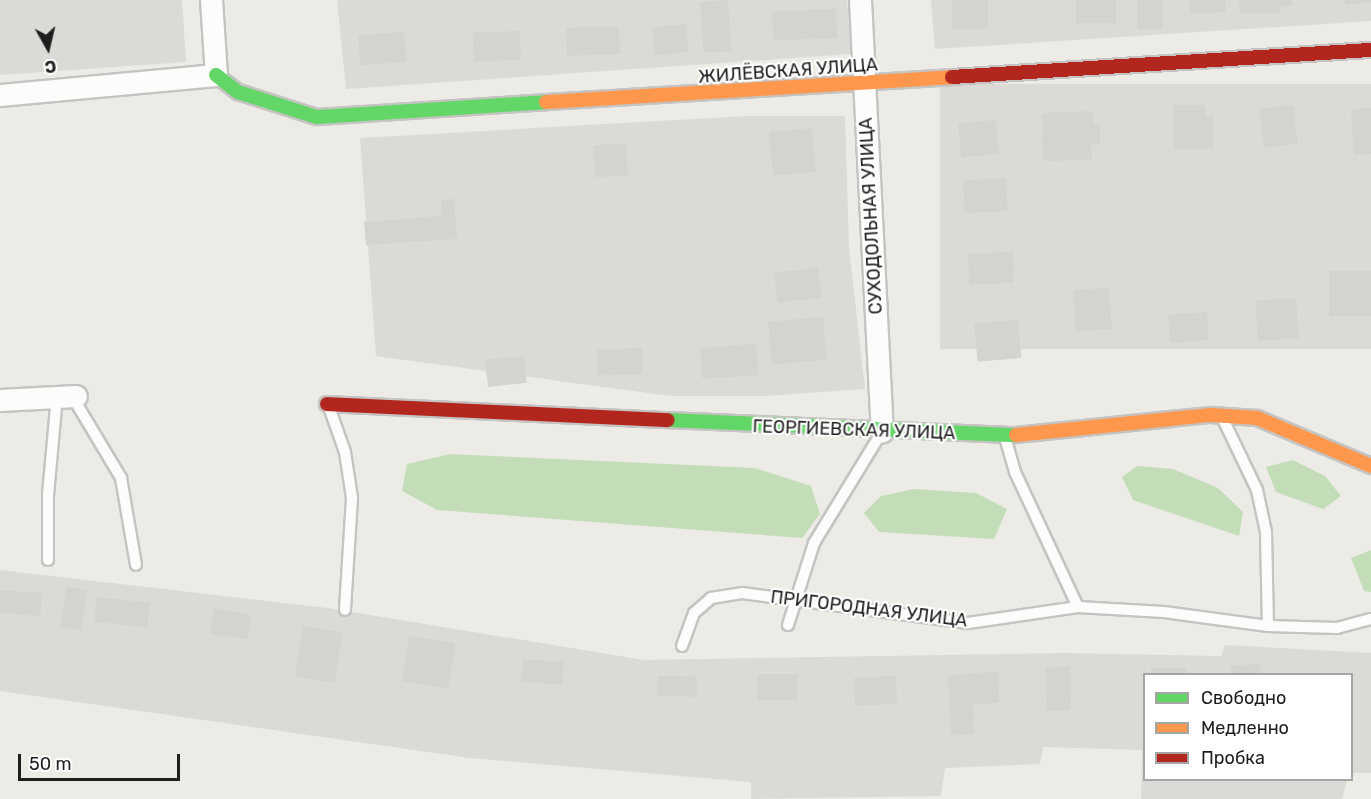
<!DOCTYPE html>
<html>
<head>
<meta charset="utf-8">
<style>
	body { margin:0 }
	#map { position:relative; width:1371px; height:799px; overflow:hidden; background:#ecebe6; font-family:Rubik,sans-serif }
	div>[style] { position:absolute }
	.residential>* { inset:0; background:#dbdad7; transform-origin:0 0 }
	.forest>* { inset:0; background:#c3ddb9 }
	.building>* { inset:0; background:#d4d3cf; transform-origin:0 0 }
	.roads { filter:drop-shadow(2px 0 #c5c4c2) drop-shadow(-2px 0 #c5c4c2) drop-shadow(0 2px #c5c4c2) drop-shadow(0 -2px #c5c4c2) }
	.lane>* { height:10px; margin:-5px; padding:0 5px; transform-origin:5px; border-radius:5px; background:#fcfcfb }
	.street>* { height:21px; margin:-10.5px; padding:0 10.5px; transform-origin:10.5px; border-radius:10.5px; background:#fcfcfb }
	.fast>* { height:14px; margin:-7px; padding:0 7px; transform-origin:7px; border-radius:7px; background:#63d668 }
	.slow>* { height:14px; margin:-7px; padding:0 7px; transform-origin:7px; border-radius:7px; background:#ff974d }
	.jam>* { height:14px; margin:-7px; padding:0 7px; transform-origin:7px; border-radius:7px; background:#b3261e }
	span { translate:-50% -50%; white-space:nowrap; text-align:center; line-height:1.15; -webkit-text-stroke:4.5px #fff; paint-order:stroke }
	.street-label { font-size:18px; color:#1e1e1e }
	.legend { position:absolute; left:1143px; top:673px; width:210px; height:108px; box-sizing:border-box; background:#fff; border:2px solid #a5a5a5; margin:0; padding:8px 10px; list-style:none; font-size:18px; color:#1e1e1e }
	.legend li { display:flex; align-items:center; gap:12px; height:30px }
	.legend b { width:30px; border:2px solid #a5a5a5 }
	.north { position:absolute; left:18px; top:18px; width:60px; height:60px; -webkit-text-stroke:4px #fff; paint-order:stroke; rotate:172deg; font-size:16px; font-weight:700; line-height:24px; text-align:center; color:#1e1e1e }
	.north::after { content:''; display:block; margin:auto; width:21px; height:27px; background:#1e1e1e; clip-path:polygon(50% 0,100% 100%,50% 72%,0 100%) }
	.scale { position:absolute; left:18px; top:754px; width:162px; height:27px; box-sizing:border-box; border:3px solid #1e1e1e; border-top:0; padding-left:8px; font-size:18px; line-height:21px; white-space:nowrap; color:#1e1e1e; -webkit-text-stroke:4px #fff; paint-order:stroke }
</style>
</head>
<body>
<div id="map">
	<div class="residential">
		<div style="clip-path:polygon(0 0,182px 0,186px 62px,0 75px)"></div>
		<div style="clip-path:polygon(337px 0,847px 0,851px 54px,346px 89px)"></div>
		<div style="clip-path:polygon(931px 0,1371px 0,1371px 21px,935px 49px)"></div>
		<div style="left:1371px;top:84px;width:265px;height:431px;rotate:90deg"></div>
		<div style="clip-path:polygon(746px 116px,845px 116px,849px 247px,865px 389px,765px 396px,670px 396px,376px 356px,360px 138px)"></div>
		<div style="clip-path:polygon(0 570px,328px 608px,644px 660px,1067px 653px,1221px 656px,1225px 645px,1371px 653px,1371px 773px,1352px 773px,1352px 674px,1144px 674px,1144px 780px,1347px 780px,1342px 799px,1141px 799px,1142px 750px,1043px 747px,1040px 764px,945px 768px,941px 796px,751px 799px,751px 782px,470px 758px,0 691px)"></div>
	</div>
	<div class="forest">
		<div style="clip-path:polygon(450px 454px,755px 468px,811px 486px,820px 514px,802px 538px,437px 510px,402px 491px,407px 464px)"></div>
		<div style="clip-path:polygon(1293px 460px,1325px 476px,1341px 496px,1323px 509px,1276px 492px,1266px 467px)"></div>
		<div style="clip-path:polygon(1137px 466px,1173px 469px,1218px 488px,1243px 512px,1239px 536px,1133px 500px,1122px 477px)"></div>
		<div style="clip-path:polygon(914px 489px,976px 493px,1007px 509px,994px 539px,879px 532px,864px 513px,881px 496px)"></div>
		<div style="clip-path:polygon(1371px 550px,1371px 592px,1364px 591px,1351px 558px)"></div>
	</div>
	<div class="building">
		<div style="left:728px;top:0;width:51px;height:28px;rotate:86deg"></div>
		<div style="left:952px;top:0;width:36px;height:29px"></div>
		<div style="left:1076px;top:0;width:40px;height:23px"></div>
		<div style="left:1137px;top:0;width:26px;height:29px"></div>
		<div style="clip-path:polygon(1189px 0,1225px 0,1226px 12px,1190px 14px)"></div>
		<div style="clip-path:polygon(1239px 0,1292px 0,1292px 6px,1280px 6px,1281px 13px,1240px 14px)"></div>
		<div style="clip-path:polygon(1345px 0,1371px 0,1371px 3px,1345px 4px)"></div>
		<div style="left:836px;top:9px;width:29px;height:64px;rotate:88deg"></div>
		<div style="left:686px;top:24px;width:28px;height:34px;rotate:84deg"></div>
		<div style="left:619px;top:26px;width:28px;height:53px;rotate:88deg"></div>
		<div style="left:520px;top:31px;width:29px;height:47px;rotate:88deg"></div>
		<div style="left:404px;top:32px;width:30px;height:46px;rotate:86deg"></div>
		<div style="clip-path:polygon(1173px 105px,1205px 105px,1205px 116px,1213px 116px,1213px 149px,1174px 150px)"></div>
		<div style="left:1293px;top:105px;width:39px;height:34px;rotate:83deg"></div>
		<div style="clip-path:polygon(1371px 108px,1371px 154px,1354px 155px,1351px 109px)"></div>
		<div style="clip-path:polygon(1093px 111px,1093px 125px,1100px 125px,1100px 145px,1091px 145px,1092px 160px,1043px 161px,1042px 113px)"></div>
		<div style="left:996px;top:120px;width:34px;height:38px;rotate:85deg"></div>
		<div style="left:812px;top:128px;width:44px;height:43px;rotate:85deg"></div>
		<div style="left:626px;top:143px;width:32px;height:33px;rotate:86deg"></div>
		<div style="left:1006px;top:178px;width:33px;height:43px;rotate:87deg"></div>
		<div style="clip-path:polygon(454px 199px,457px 239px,366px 245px,364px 222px,442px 216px,441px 200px)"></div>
		<div style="left:1013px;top:252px;width:31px;height:45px;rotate:88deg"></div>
		<div style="left:818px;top:268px;width:30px;height:44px;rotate:84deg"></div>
		<div style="left:1371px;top:271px;width:45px;height:42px;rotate:90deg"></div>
		<div style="left:1109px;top:288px;width:41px;height:36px;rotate:86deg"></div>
		<div style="left:1296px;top:298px;width:40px;height:41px;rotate:86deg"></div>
		<div style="left:1207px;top:312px;width:28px;height:39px;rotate:86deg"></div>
		<div style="left:823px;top:317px;width:43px;height:55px;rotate:85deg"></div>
		<div style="left:1018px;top:320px;width:38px;height:44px;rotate:85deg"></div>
		<div style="left:756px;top:344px;width:31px;height:56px;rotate:86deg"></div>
		<div style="left:642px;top:348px;width:26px;height:45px;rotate:88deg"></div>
		<div style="left:524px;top:356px;width:27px;height:39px;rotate:84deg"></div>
		<div style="left:66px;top:587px;width:21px;height:41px;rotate:8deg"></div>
		<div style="left:0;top:590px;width:42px;height:23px;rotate:4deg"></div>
		<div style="left:97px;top:597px;width:53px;height:25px;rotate:6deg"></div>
		<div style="left:214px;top:609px;width:38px;height:25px;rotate:9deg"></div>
		<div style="left:303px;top:626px;width:40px;height:51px;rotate:9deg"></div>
		<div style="left:409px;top:636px;width:47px;height:46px;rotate:9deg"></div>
		<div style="left:523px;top:659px;width:41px;height:23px;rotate:4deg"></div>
		<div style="clip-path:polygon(1260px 664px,1261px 674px,1231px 674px,1231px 666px)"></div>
		<div style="left:1070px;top:667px;width:43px;height:24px;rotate:89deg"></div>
		<div style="left:1151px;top:668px;width:35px;height:6px"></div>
		<div style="clip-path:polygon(998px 672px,999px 703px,973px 704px,974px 734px,951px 735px,948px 675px)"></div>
		<div style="left:797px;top:674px;width:26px;height:40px;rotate:90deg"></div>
		<div style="left:658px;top:676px;width:39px;height:20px;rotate:1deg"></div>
		<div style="left:896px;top:676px;width:28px;height:42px;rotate:88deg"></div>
	</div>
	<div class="roads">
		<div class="lane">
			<div style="left:72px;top:396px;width:96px;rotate:59.1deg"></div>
			<div style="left:121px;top:478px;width:88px;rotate:80.2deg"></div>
			<div style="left:329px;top:407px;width:48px;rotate:70.4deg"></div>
			<div style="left:345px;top:452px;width:47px;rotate:81.3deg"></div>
			<div style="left:352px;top:498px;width:112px;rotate:93.6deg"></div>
			<div style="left:1223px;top:419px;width:79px;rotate:64.4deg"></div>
			<div style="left:1257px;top:490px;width:43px;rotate:77.9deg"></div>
			<div style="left:1266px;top:532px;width:94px;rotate:88.8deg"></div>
			<div style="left:1005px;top:437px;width:36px;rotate:74deg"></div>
			<div style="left:1015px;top:472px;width:149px;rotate:65deg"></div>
			<div style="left:48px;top:560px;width:65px;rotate:-90deg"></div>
			<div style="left:48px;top:495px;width:98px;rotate:-84.8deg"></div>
			<div style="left:788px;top:625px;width:86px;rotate:-72.4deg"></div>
			<div style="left:814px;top:543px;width:127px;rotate:-58.6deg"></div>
			<div style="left:682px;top:646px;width:35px;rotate:-70deg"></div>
			<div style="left:694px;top:613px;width:23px;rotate:-41deg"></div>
			<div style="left:711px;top:598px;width:31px;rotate:-9deg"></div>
			<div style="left:742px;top:593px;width:228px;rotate:7.6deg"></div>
			<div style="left:968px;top:623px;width:111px;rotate:-8.3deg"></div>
			<div style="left:1078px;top:607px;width:86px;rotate:3.3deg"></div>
			<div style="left:1164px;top:612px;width:105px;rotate:7.7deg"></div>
			<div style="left:1268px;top:626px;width:69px;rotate:1.7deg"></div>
			<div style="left:1337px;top:628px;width:35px;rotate:-15deg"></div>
		</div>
		<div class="street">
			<div style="left:860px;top:0;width:432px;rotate:87.1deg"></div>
			<div style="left:0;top:95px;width:217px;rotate:-5.3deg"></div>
			<div style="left:216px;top:75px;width:75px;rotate:-93.8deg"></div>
			<div style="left:0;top:400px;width:76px;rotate:-3deg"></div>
		</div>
		<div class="fast">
			<div style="left:216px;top:75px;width:28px;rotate:38deg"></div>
			<div style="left:238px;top:92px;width:83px;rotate:17.6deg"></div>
			<div style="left:317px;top:117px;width:229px;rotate:-3.7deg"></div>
			<div style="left:668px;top:420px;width:348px;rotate:2.5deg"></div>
		</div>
		<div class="slow">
			<div style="left:546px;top:102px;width:407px;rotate:-3.5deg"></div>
			<div style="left:1016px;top:435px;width:196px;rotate:-5.9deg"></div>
			<div style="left:1211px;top:415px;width:46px;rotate:3.7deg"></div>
			<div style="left:1257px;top:418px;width:124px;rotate:22.8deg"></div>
		</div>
		<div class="jam">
			<div style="left:952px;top:77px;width:420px;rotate:-3.7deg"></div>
			<div style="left:327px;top:404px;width:341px;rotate:2.7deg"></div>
		</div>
	</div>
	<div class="street-label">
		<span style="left:788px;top:71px;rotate:-4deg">ЖИЛЁВСКАЯ УЛИЦА</span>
		<span style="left:871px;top:216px;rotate:-93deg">СУХОДОЛЬНАЯ УЛИЦА</span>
		<span style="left:854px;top:430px;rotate:2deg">ГЕОРГИЕВСКАЯ УЛИЦА</span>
		<span style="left:869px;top:609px;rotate:7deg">ПРИГОРОДНАЯ УЛИЦА</span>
	</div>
	<ul class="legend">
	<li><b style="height:8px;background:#63d668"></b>Свободно</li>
	<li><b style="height:8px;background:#ff974d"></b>Медленно</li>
	<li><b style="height:8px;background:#b3261e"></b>Пробка</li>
	</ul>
	<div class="north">С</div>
	<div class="scale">50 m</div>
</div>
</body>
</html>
